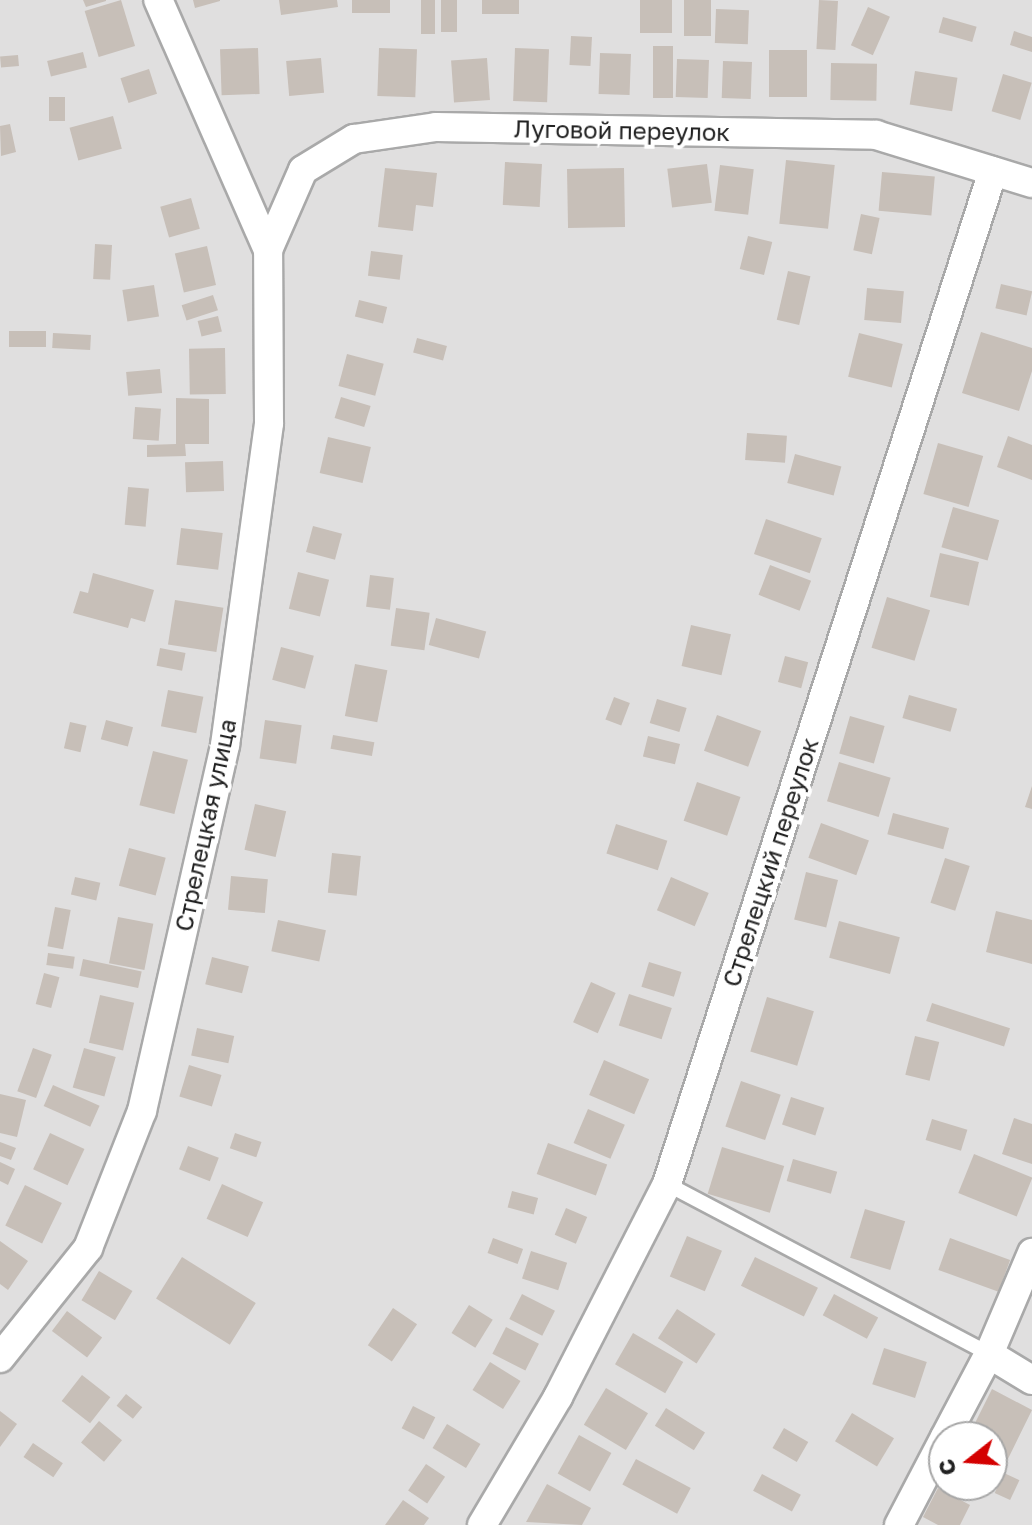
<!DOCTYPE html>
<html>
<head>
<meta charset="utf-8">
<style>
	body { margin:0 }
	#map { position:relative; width:1032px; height:1525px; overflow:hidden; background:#f2efe9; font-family:"Golos Text",sans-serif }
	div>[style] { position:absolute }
	.residential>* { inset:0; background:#e0dfdf }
	.building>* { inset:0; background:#c7bfb8; transform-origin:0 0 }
	.roads { filter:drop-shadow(2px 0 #a9a9a9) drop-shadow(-2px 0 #a9a9a9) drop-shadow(0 2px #a9a9a9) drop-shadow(0 -2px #a9a9a9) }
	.lane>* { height:14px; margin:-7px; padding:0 7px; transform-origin:7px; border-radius:7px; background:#fff }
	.street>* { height:28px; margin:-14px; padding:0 14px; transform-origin:14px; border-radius:14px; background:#fff }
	span { translate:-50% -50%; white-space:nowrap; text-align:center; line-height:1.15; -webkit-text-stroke:8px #fff; paint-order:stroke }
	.street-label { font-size:24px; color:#222 }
	.north { position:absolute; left:928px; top:1421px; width:80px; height:80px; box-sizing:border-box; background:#fff; border:2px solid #a7a7a7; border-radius:50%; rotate:253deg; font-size:22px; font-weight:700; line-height:32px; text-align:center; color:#222 }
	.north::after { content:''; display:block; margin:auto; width:28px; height:36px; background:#d40000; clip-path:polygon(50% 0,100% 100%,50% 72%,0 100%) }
</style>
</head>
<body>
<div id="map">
	<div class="residential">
		<div style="clip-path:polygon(evenodd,0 0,1032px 0,1032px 1525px,0 1525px,0 0,944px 1437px,992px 1437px,992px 1485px,944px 1485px,944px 1437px)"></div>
	</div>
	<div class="building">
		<div style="clip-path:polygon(83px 0,106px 0,106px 1px,86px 7px)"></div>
		<div style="left:121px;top:0;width:48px;height:38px;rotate:73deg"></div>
		<div style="clip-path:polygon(193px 0,220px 0,220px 1px,195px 8px)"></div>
		<div style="clip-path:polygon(279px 0,337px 0,338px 7px,281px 15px)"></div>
		<div style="left:352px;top:0;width:38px;height:13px"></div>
		<div style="left:421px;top:0;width:14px;height:34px"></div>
		<div style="left:441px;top:0;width:16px;height:32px"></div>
		<div style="left:482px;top:0;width:37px;height:14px"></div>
		<div style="left:640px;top:0;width:32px;height:33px"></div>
		<div style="left:684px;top:0;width:27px;height:36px"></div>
		<div style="left:819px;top:0;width:19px;height:49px;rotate:3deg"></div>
		<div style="left:868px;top:7px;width:24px;height:42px;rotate:24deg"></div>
		<div style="left:716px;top:9px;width:33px;height:34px;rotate:2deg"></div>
		<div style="left:943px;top:17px;width:35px;height:16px;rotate:16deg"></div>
		<div style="clip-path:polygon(1014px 31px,1032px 37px,1032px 52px,1010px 45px)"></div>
		<div style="left:571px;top:36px;width:21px;height:29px;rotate:3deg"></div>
		<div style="left:653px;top:46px;width:20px;height:52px"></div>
		<div style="left:258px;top:48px;width:46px;height:38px;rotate:88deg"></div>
		<div style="left:379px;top:48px;width:38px;height:48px;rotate:2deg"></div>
		<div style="left:515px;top:48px;width:34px;height:53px;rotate:2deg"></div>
		<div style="left:769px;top:50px;width:38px;height:47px"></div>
		<div style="left:83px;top:52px;width:16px;height:37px;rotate:76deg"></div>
		<div style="left:600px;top:53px;width:31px;height:41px;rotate:2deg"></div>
		<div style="left:18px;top:55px;width:11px;height:18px;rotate:85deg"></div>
		<div style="left:321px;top:58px;width:35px;height:35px;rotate:85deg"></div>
		<div style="left:487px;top:58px;width:42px;height:36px;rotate:86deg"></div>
		<div style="left:677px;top:59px;width:32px;height:38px;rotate:2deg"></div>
		<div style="left:723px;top:61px;width:29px;height:37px;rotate:2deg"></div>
		<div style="left:831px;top:63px;width:46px;height:37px;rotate:1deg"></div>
		<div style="left:149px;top:69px;width:26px;height:30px;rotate:72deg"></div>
		<div style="left:915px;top:71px;width:43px;height:34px;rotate:9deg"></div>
		<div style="left:1003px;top:74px;width:30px;height:39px;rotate:17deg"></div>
		<div style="left:49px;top:97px;width:16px;height:24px"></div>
		<div style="left:113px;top:116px;width:34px;height:45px;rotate:75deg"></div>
		<div style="clip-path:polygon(10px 124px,16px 152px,1px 156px,0 126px)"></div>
		<div style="left:786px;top:160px;width:49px;height:64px;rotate:6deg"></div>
		<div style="left:505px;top:162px;width:37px;height:43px;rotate:3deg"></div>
		<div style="left:707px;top:164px;width:39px;height:40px;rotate:83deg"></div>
		<div style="left:720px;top:165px;width:34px;height:46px;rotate:7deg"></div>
		<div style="clip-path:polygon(385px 168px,437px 173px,433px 207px,416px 205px,413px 231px,378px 227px)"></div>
		<div style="left:624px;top:168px;width:59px;height:57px;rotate:89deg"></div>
		<div style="left:882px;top:172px;width:53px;height:39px;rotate:5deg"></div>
		<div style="left:191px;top:198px;width:32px;height:32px;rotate:74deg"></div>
		<div style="left:861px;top:214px;width:19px;height:37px;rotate:12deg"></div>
		<div style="left:748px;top:236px;width:25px;height:34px;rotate:14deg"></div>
		<div style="left:95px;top:244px;width:17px;height:35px;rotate:3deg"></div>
		<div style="left:207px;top:246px;width:40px;height:33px;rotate:77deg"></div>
		<div style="left:371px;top:251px;width:32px;height:25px;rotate:7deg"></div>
		<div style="left:788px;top:271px;width:23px;height:50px;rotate:13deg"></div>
		<div style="left:1001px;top:284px;width:32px;height:25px;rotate:13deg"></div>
		<div style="left:154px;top:285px;width:32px;height:32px;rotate:81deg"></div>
		<div style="left:867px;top:288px;width:37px;height:32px;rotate:5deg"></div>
		<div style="left:213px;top:295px;width:16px;height:33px;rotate:72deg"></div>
		<div style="left:359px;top:300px;width:29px;height:17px;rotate:14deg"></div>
		<div style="left:218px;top:316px;width:16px;height:21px;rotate:76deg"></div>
		<div style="left:46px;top:331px;width:16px;height:37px;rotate:90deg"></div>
		<div style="clip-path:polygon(981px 332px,1032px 348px,1032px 371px,1019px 411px,962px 393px)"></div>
		<div style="left:53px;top:333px;width:38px;height:15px;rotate:3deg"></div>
		<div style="left:859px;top:333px;width:45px;height:45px;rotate:14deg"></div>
		<div style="left:417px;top:338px;width:31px;height:15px;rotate:15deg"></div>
		<div style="left:225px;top:348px;width:46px;height:36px;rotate:89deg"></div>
		<div style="left:347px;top:354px;width:38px;height:33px;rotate:15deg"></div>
		<div style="left:160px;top:369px;width:24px;height:34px;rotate:85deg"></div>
		<div style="left:341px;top:397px;width:31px;height:22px;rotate:17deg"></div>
		<div style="clip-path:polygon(176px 398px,209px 399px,209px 444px,185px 444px,186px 456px,147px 457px,147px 445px,176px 444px)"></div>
		<div style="left:135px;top:407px;width:26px;height:32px;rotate:4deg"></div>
		<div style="left:747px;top:433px;width:40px;height:27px;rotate:4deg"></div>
		<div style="clip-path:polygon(1008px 436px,1032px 445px,1032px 480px,997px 467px)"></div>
		<div style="left:328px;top:437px;width:44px;height:37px;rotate:13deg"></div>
		<div style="left:938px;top:443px;width:47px;height:53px;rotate:16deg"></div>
		<div style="left:795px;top:454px;width:48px;height:30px;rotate:15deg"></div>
		<div style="left:223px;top:461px;width:30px;height:38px;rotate:88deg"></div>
		<div style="left:128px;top:487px;width:21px;height:38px;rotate:5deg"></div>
		<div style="left:953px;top:507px;width:48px;height:42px;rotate:16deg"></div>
		<div style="left:766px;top:519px;width:59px;height:37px;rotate:19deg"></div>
		<div style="left:313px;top:526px;width:30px;height:27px;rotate:15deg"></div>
		<div style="left:181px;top:528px;width:42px;height:37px;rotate:7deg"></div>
		<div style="left:940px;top:553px;width:40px;height:45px;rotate:13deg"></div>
		<div style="left:770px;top:565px;width:44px;height:32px;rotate:21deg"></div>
		<div style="left:298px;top:572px;width:32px;height:38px;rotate:14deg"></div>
		<div style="clip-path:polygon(93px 573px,154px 590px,145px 622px,131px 618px,128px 628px,73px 613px,80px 591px,88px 593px)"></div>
		<div style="left:370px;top:575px;width:24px;height:32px;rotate:7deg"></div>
		<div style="left:887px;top:597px;width:45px;height:53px;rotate:17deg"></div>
		<div style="left:175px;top:600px;width:49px;height:45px;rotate:9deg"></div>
		<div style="left:396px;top:608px;width:34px;height:38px;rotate:8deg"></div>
		<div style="left:436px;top:618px;width:52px;height:28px;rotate:15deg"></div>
		<div style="left:691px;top:625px;width:41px;height:42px;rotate:13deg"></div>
		<div style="left:281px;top:647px;width:34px;height:34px;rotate:15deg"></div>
		<div style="left:160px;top:648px;width:26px;height:18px;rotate:11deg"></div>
		<div style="left:785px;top:656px;width:24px;height:27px;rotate:15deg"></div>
		<div style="left:355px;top:664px;width:33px;height:53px;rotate:11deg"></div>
		<div style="left:168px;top:690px;width:36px;height:37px;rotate:11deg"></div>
		<div style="left:909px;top:695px;width:50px;height:24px;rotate:16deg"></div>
		<div style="left:614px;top:697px;width:17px;height:24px;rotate:21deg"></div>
		<div style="left:657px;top:699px;width:31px;height:25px;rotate:17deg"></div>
		<div style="left:717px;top:715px;width:47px;height:38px;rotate:20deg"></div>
		<div style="left:850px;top:716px;width:36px;height:39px;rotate:16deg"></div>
		<div style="left:106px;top:720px;width:28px;height:20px;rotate:15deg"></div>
		<div style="left:265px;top:720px;width:37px;height:39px;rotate:8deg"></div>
		<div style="left:70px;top:722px;width:17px;height:27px;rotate:13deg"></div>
		<div style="left:333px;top:735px;width:42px;height:14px;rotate:10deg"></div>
		<div style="left:648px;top:736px;width:33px;height:21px;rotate:14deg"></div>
		<div style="left:153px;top:751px;width:36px;height:56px;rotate:14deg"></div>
		<div style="left:839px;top:762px;width:54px;height:41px;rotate:17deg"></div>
		<div style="left:697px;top:782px;width:46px;height:41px;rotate:19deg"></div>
		<div style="clip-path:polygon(1032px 786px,1032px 809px,1025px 807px)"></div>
		<div style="left:255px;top:804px;width:32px;height:47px;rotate:13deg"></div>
		<div style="left:893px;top:813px;width:58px;height:22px;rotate:15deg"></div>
		<div style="left:821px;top:823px;width:51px;height:37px;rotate:20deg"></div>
		<div style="left:616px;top:824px;width:54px;height:31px;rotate:18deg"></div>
		<div style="left:129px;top:848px;width:38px;height:39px;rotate:15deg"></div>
		<div style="left:332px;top:853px;width:29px;height:40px;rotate:6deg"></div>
		<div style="left:945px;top:858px;width:26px;height:47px;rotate:18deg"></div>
		<div style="left:806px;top:872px;width:33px;height:49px;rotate:14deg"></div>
		<div style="left:231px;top:876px;width:37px;height:34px;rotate:5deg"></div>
		<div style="left:75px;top:877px;width:26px;height:18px;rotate:13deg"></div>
		<div style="left:671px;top:877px;width:41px;height:36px;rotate:23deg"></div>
		<div style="left:55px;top:907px;width:16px;height:40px;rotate:11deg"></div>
		<div style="clip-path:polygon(996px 911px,1032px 920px,1032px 964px,986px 952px)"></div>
		<div style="left:118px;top:917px;width:36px;height:47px;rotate:11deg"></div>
		<div style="left:278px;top:920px;width:49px;height:32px;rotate:12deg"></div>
		<div style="left:839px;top:921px;width:63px;height:38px;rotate:15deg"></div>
		<div style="left:48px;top:953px;width:27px;height:12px;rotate:8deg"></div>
		<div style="left:212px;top:957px;width:38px;height:28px;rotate:14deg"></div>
		<div style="left:83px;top:959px;width:60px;height:17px;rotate:12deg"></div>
		<div style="left:649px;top:962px;width:34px;height:26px;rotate:17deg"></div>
		<div style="left:44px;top:973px;width:16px;height:32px;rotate:15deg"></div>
		<div style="left:591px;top:982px;width:27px;height:44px;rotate:24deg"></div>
		<div style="left:629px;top:994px;width:45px;height:33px;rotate:18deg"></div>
		<div style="left:100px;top:995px;width:35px;height:49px;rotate:13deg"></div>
		<div style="left:767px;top:997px;width:49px;height:57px;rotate:17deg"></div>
		<div style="left:932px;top:1003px;width:82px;height:19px;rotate:18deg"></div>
		<div style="left:197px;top:1028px;width:38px;height:28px;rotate:12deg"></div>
		<div style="left:915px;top:1036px;width:25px;height:40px;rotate:14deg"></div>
		<div style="left:33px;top:1048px;width:20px;height:46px;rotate:20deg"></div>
		<div style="left:84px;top:1048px;width:33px;height:41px;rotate:16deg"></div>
		<div style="left:604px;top:1060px;width:49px;height:38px;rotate:23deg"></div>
		<div style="left:189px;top:1065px;width:34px;height:33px;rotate:17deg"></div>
		<div style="left:741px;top:1081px;width:42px;height:48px;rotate:19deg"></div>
		<div style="left:53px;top:1085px;width:51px;height:23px;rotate:24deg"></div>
		<div style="clip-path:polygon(0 1094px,26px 1100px,17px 1137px,0 1133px)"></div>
		<div style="left:791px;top:1097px;width:35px;height:29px;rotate:18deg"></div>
		<div style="left:588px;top:1109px;width:40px;height:37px;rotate:23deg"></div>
		<div style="clip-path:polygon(1014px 1118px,1032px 1124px,1032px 1164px,1002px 1154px)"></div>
		<div style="left:932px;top:1119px;width:37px;height:22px;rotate:17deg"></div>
		<div style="left:50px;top:1133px;width:38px;height:40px;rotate:25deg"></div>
		<div style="left:235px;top:1133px;width:28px;height:16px;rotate:19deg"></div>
		<div style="clip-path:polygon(0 1142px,16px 1148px,11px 1160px,0 1156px)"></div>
		<div style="left:548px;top:1143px;width:63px;height:33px;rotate:20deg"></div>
		<div style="left:188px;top:1146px;width:33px;height:25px;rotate:21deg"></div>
		<div style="left:722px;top:1147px;width:65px;height:49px;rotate:17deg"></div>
		<div style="left:974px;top:1154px;width:63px;height:42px;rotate:22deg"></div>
		<div style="left:793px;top:1159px;width:46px;height:23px;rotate:16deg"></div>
		<div style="clip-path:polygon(0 1162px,15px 1169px,8px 1185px,0 1181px)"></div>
		<div style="left:222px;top:1184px;width:45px;height:38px;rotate:24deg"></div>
		<div style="left:25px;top:1185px;width:41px;height:45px;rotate:26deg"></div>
		<div style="left:512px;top:1191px;width:27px;height:17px;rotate:15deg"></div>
		<div style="left:566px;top:1208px;width:23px;height:29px;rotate:23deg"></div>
		<div style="left:865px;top:1209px;width:42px;height:51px;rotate:17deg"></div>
		<div style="left:687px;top:1236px;width:38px;height:44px;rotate:23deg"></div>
		<div style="left:493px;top:1238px;width:32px;height:16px;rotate:20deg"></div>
		<div style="left:950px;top:1238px;width:64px;height:34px;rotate:20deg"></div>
		<div style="clip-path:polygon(0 1241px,28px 1261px,8px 1290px,0 1284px)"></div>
		<div style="left:531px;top:1251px;width:38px;height:29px;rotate:18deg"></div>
		<div style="left:182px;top:1257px;width:87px;height:49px;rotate:32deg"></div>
		<div style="left:755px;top:1257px;width:70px;height:32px;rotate:26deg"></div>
		<div style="left:99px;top:1271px;width:39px;height:34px;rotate:31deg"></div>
		<div style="left:522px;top:1294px;width:37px;height:28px;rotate:27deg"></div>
		<div style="left:834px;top:1294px;width:50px;height:24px;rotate:28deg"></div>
		<div style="left:469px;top:1305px;width:28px;height:33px;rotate:32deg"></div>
		<div style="left:393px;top:1308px;width:29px;height:45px;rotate:34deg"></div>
		<div style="left:677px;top:1309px;width:46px;height:35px;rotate:33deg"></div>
		<div style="left:67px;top:1311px;width:44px;height:25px;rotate:37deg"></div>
		<div style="left:506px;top:1327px;width:37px;height:30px;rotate:27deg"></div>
		<div style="left:633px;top:1333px;width:58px;height:36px;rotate:30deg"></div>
		<div style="left:884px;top:1348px;width:45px;height:38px;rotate:18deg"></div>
		<div style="left:490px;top:1362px;width:36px;height:33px;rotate:32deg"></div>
		<div style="left:82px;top:1375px;width:36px;height:33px;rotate:38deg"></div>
		<div style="left:606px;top:1388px;width:49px;height:43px;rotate:31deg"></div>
		<div style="clip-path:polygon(992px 1389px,1032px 1410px,1004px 1467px,992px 1461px,992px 1437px,968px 1437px)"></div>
		<div style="left:126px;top:1394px;width:21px;height:15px;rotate:39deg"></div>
		<div style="left:413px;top:1406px;width:25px;height:25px;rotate:27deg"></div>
		<div style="left:666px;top:1408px;width:46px;height:21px;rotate:32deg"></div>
		<div style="clip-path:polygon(0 1411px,17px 1424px,0 1447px)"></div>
		<div style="left:852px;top:1413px;width:49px;height:33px;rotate:31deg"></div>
		<div style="left:99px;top:1421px;width:30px;height:28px;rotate:40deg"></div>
		<div style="left:447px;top:1424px;width:39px;height:28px;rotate:31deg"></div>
		<div style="left:784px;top:1428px;width:28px;height:23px;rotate:30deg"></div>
		<div style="left:579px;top:1435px;width:37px;height:44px;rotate:29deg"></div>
		<div style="left:33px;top:1443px;width:36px;height:17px;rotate:34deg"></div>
		<div style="left:636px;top:1459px;width:62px;height:29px;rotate:28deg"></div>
		<div style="left:426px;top:1464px;width:23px;height:32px;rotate:34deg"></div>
		<div style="left:1004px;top:1473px;width:17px;height:22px;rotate:25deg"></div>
		<div style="left:762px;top:1474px;width:44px;height:19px;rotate:28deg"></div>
		<div style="clip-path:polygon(547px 1484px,591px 1508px,582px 1525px,526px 1522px)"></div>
		<div style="clip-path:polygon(938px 1488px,970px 1505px,960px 1525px,938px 1525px,923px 1517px)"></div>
		<div style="clip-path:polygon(403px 1500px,429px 1518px,424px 1525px,385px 1525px)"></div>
	</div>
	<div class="roads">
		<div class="lane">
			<div style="left:667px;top:1184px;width:364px;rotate:27.8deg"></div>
		</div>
		<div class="street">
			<div style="left:268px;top:250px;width:87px;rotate:-66.4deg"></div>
			<div style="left:303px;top:170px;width:60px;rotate:-31.3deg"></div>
			<div style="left:354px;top:139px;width:83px;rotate:-8.3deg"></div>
			<div style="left:436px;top:127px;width:440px;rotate:1deg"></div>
			<div style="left:876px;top:135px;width:163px;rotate:17.1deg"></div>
			<div style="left:989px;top:1354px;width:50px;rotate:31.2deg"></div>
			<div style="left:0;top:1358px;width:141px;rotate:-51.3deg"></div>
			<div style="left:88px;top:1248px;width:147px;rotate:-68.5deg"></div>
			<div style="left:142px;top:1111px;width:375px;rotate:-77.2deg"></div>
			<div style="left:225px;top:745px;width:325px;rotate:-82.2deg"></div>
			<div style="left:269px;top:423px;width:173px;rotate:-90.3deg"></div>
			<div style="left:268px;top:250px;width:273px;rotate:-113.7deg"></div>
			<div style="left:945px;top:1437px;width:94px;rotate:-62.1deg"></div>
			<div style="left:989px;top:1354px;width:110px;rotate:-66.9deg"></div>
			<div style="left:482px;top:1525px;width:149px;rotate:-59.3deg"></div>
			<div style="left:558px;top:1397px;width:239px;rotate:-62.9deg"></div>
			<div style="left:667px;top:1184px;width:1064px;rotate:-72.16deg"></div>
			<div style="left:899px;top:1525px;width:97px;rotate:-62.4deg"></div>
		</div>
	</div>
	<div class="street-label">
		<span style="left:622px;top:130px;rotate:1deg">Луговой переулок</span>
		<span style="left:205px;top:825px;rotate:-78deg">Стрелецкая улица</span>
		<span style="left:770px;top:862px;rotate:-72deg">Стрелецкий переулок</span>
	</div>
	<div class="north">С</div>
</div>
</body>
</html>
